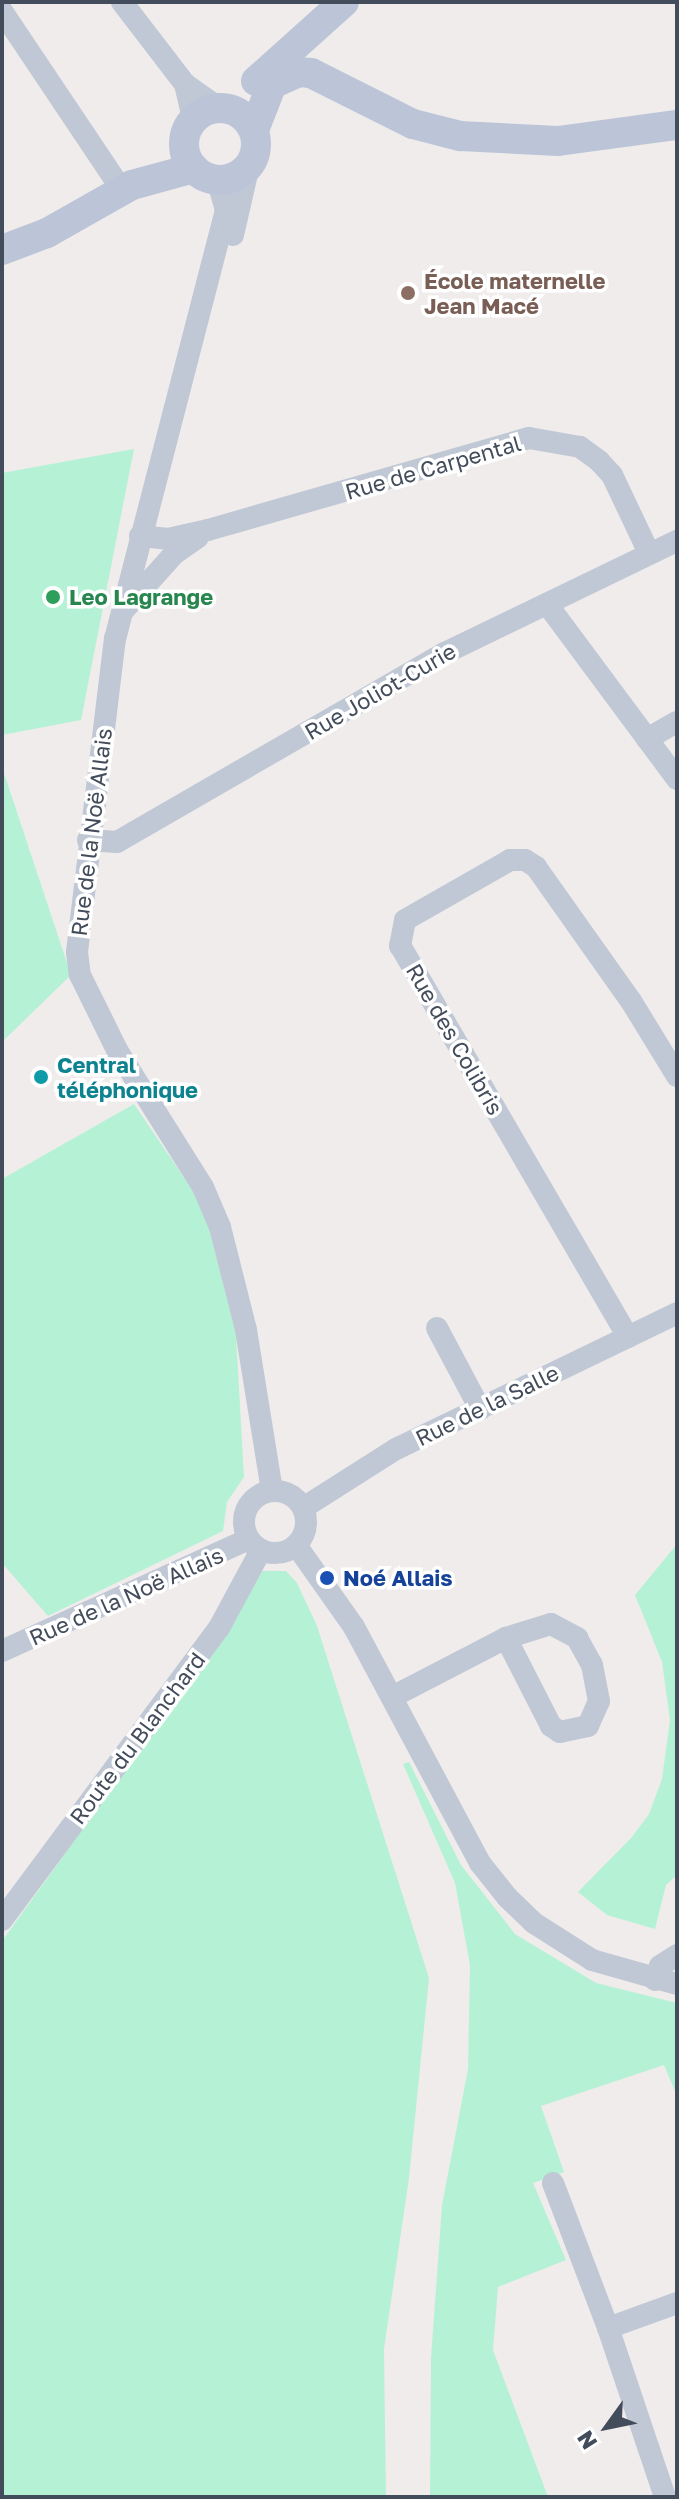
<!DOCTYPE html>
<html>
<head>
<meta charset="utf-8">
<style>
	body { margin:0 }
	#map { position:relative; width:679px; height:2499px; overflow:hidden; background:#efeceb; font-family:"Golos Text",sans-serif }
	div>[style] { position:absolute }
	.green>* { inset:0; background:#b5f2d5 }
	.street>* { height:22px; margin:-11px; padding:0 11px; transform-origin:11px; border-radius:11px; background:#c0c8d5 }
	.street>.ring { margin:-11px; padding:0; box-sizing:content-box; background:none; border:22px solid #c0c8d5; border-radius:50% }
	.secondary>* { height:30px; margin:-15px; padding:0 15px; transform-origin:15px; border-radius:15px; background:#bcc5d7 }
	.secondary>.ring { margin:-15px; padding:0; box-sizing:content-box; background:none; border:30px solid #bcc5d7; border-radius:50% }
	.dots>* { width:22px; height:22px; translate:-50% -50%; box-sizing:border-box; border:4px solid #fff; border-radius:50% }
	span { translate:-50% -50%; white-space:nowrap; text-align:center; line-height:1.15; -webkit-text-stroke:7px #fff; paint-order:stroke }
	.education-label { font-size:22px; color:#785e54; font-weight:700 }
	.left { translate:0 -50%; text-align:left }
	.street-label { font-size:22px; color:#434c5b }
	.leisure-label { font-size:22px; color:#27864d; font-weight:700 }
	.culture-label { font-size:22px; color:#0d838f; font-weight:700 }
	.transit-label { font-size:22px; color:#164399; font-weight:700 }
	.frame { position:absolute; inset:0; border:4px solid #434c5b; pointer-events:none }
	.north { position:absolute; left:567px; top:2387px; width:80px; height:80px; -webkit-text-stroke:6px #fff; paint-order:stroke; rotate:237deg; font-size:22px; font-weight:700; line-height:32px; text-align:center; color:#434c5b }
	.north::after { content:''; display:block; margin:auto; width:28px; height:36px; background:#434c5b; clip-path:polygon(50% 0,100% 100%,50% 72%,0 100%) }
</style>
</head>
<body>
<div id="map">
	<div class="green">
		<div style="clip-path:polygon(134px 449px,81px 720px,2px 735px,2px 473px)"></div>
		<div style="clip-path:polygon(2px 767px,71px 975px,2px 1042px)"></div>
		<div style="clip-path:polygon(134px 1104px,204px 1207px,236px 1335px,244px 1477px,227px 1502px,223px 1531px,48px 1616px,2px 1563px,2px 1179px)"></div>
		<div style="clip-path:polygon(677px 1544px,677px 1875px,666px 1885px,655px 1929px,607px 1915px,578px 1892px,632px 1837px,649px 1814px,662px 1779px,670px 1720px,662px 1662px,635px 1595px)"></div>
		<div style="clip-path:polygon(262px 1571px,286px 1571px,297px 1583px,317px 1626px,429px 1978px,409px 2178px,384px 2349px,386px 2497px,2px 2497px,2px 1941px,230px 1625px)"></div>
		<div style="clip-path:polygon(409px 1762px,461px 1865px,515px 1934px,596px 1983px,677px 2003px,677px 2096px,664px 2065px,541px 2106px,564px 2172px,533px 2183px,566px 2260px,498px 2287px,493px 2350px,548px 2497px,430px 2497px,431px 2358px,442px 2205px,468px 2069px,470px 1965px,455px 1883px,403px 1764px)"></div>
	</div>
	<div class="street">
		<div style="left:122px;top:2px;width:103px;rotate:52.5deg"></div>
		<div style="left:185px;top:84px;width:42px;rotate:35.2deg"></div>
		<div style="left:2px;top:11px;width:216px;rotate:56.2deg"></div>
		<div style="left:185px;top:84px;width:37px;rotate:77deg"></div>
		<div style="left:217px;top:179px;width:32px;rotate:74deg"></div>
		<div style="left:226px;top:210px;width:442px;rotate:104.5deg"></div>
		<div style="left:115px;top:638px;width:316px;rotate:96.9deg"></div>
		<div style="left:77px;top:952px;width:23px;rotate:83deg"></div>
		<div style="left:80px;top:975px;width:84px;rotate:63.7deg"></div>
		<div style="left:117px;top:1050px;width:162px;rotate:57.9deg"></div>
		<div style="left:203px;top:1187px;width:43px;rotate:67deg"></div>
		<div style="left:220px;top:1227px;width:106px;rotate:75.8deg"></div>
		<div style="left:246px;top:1330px;width:163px;rotate:80.8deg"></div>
		<div style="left:233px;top:235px;width:72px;rotate:-77.1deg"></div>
		<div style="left:140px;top:536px;width:28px;rotate:6deg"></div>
		<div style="left:168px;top:539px;width:41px;rotate:-12.7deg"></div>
		<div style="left:208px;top:530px;width:334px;rotate:-16deg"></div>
		<div style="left:529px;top:438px;width:52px;rotate:10deg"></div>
		<div style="left:580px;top:447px;width:24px;rotate:36deg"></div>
		<div style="left:599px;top:461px;width:19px;rotate:47deg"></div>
		<div style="left:612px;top:475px;width:86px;rotate:64.6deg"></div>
		<div style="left:547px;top:604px;width:218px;rotate:53.4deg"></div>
		<div style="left:123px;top:611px;width:76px;rotate:-48.2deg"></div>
		<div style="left:174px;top:554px;width:29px;rotate:-35deg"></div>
		<div style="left:647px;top:739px;width:34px;rotate:-30deg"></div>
		<div style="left:88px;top:840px;width:29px;rotate:4deg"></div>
		<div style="left:117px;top:842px;width:379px;rotate:-30deg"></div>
		<div style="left:445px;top:653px;width:258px;rotate:-25.8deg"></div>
		<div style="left:437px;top:1328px;width:92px;rotate:62deg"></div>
		<div style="left:628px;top:1337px;width:453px;rotate:-120.2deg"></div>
		<div style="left:400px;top:946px;width:26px;rotate:-79deg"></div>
		<div style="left:405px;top:920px;width:121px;rotate:-29.7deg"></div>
		<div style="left:510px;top:860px;width:15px"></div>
		<div style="left:525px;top:860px;width:13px;rotate:32deg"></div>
		<div style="left:536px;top:867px;width:164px;rotate:54.7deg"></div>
		<div style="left:631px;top:1001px;width:88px;rotate:58.5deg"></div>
		<div class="ring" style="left:244px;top:1491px;width:40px;height:40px"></div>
		<div style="left:303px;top:1508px;width:110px;rotate:-32.4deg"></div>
		<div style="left:396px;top:1449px;width:312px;rotate:-25.8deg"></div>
		<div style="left:296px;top:1545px;width:100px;rotate:54.7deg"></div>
		<div style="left:354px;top:1627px;width:268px;rotate:61.9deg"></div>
		<div style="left:480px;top:1863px;width:43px;rotate:51.5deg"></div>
		<div style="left:507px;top:1897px;width:37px;rotate:44deg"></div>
		<div style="left:534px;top:1923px;width:69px;rotate:32.5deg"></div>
		<div style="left:592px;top:1960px;width:88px;rotate:15.8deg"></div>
		<div style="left:2px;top:1651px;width:271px;rotate:-24.4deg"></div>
		<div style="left:394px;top:1696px;width:126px;rotate:-27.4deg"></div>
		<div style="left:506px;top:1638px;width:47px;rotate:-17.3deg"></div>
		<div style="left:551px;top:1624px;width:30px;rotate:28deg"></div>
		<div style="left:577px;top:1638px;width:31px;rotate:61deg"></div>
		<div style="left:592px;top:1665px;width:37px;rotate:79deg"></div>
		<div style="left:599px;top:1701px;width:27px;rotate:114deg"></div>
		<div style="left:588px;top:1726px;width:29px;rotate:168deg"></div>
		<div style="left:560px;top:1732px;width:11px;rotate:-146deg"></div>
		<div style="left:551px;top:1726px;width:99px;rotate:-117.1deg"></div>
		<div style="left:2px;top:1920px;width:364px;rotate:-53.4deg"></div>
		<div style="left:219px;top:1628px;width:89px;rotate:-61.7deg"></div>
		<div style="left:655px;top:1980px;width:15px;rotate:-70deg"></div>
		<div style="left:660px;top:1966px;width:20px;rotate:-33deg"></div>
		<div style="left:553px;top:2183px;width:155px;rotate:69.2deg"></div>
		<div style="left:665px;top:2497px;width:178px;rotate:-108.6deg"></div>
		<div style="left:608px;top:2328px;width:73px;rotate:-19.9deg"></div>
	</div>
	<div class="secondary">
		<div style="left:256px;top:81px;width:118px;rotate:-41.9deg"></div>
		<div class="ring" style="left:184px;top:108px;width:42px;height:42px"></div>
		<div style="left:254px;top:130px;width:49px;rotate:-68.6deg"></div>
		<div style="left:272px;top:84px;width:30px;rotate:-24deg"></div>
		<div style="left:299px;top:72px;width:12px;rotate:5deg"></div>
		<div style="left:311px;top:73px;width:114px;rotate:26.6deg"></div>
		<div style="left:413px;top:124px;width:49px;rotate:14.3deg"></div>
		<div style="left:460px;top:136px;width:98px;rotate:2.9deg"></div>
		<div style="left:558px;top:141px;width:120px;rotate:-7.7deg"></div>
		<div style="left:2px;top:250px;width:48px;rotate:-20.7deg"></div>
		<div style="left:47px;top:233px;width:98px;rotate:-29.5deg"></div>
		<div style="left:132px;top:185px;width:64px;rotate:-15.3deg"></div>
	</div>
	<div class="dots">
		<div style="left:408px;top:293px;background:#8d6e63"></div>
		<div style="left:53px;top:597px;background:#2e9e5b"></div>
		<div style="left:41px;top:1077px;background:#0f9aa8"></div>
		<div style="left:327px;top:1578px;background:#1a4fb4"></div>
	</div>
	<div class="education-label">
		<span class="left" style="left:424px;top:293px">École maternelle<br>Jean Macé</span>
	</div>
	<div class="street-label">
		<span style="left:433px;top:467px;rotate:-16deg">Rue de Carpental</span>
		<span style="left:380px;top:691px;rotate:-30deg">Rue Joliot-Curie</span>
		<span style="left:91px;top:832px;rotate:-83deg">Rue de la Noë Allais</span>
		<span style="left:455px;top:1039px;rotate:60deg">Rue des Colibris</span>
		<span style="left:487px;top:1405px;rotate:-26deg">Rue de la Salle</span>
		<span style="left:126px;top:1596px;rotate:-24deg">Rue de la Noë Allais</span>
		<span style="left:137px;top:1738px;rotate:-53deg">Route du Blanchard</span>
	</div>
	<div class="leisure-label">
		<span class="left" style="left:69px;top:597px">Leo Lagrange</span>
	</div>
	<div class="culture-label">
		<span class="left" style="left:57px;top:1077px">Central<br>téléphonique</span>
	</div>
	<div class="transit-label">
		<span class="left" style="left:343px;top:1578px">Noé Allais</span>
	</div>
	<div class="frame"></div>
	<div class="north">N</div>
</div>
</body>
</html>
